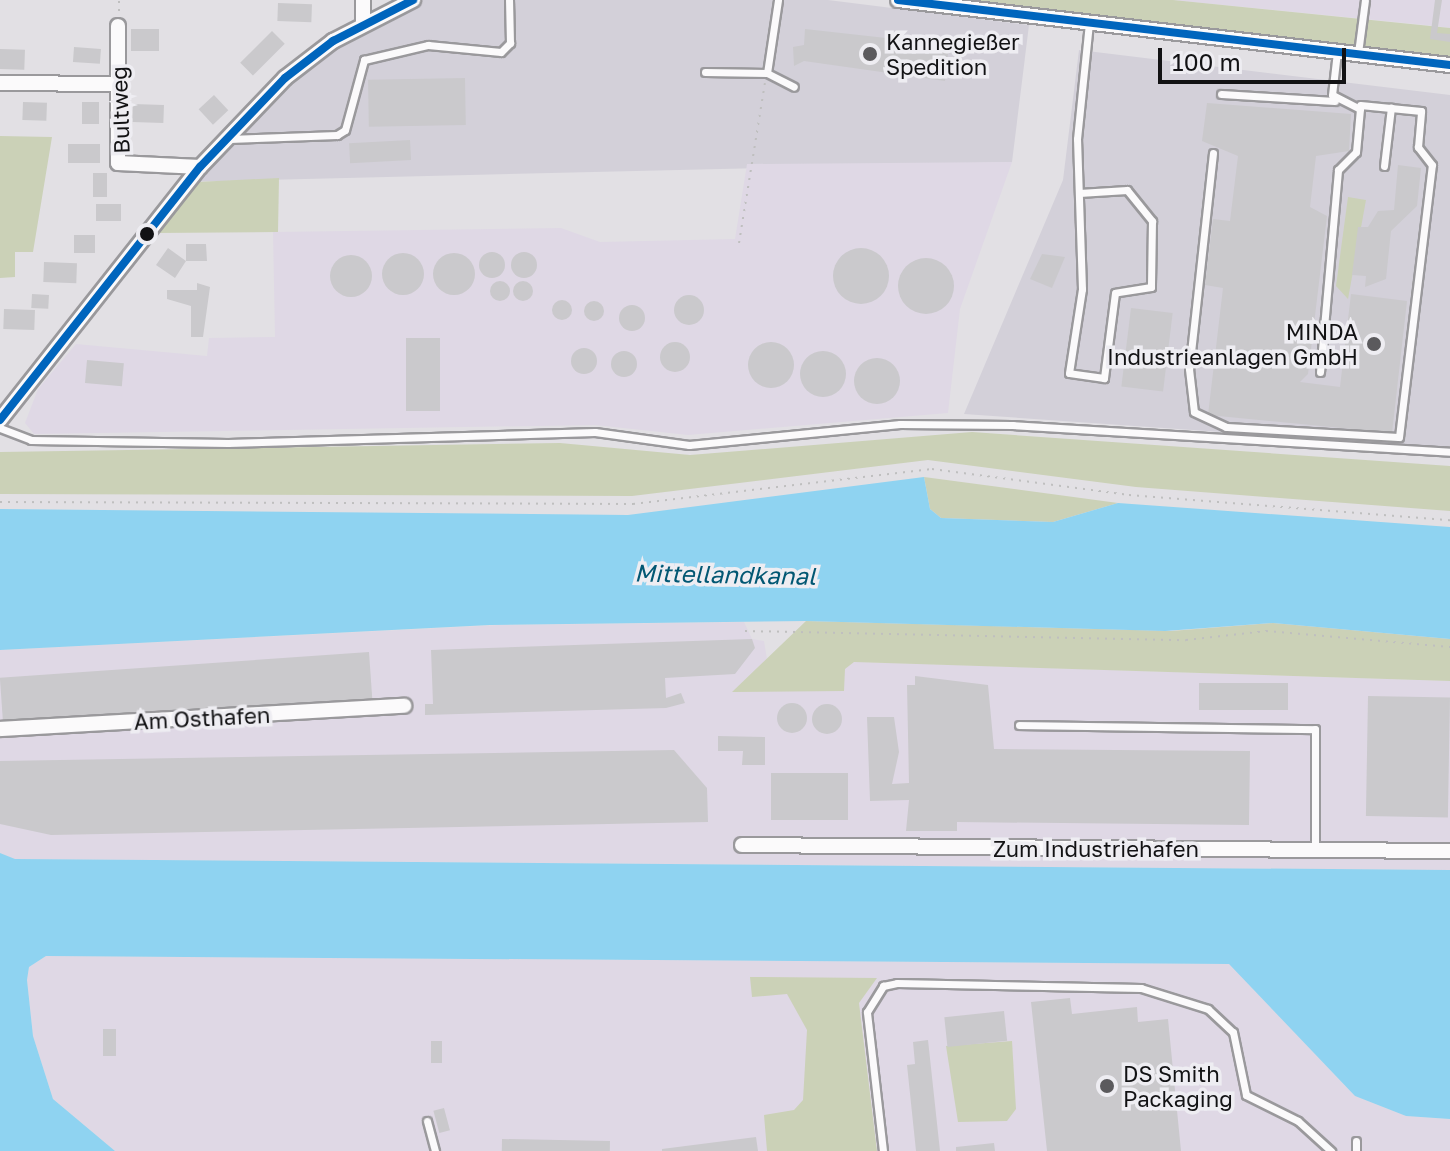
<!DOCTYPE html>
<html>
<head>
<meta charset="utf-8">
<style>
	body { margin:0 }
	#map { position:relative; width:1450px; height:1151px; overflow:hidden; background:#e2e0e4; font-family:"Golos Text",sans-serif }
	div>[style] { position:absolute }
	.built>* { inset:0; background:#d3d0d9 }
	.industrial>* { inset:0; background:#dfd8e5 }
	.green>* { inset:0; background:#cbd1b7 }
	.water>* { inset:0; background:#8fd3f1 }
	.building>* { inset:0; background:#cac9cc; transform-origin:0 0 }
	.round { border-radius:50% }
	.path>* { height:2px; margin-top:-1px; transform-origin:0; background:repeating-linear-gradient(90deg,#bfbfbf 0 2px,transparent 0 8px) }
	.roads { filter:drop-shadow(2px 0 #9a999c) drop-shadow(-2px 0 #9a999c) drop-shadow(0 2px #9a999c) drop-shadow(0 -2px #9a999c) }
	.service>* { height:7px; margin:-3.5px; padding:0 3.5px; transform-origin:3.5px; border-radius:3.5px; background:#fbfafb }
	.minor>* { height:14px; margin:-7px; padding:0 7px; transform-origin:7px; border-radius:7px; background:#fbfafb }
	.bus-1>* { height:8px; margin:-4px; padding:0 4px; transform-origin:4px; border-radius:4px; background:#0065bd }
	.dots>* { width:22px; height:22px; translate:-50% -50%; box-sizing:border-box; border:4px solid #eeedf2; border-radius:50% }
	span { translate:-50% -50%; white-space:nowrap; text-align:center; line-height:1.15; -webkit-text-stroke:7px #eeedf2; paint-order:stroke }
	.poi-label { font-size:22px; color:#121214 }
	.left { translate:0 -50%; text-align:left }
	.right { translate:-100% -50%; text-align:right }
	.street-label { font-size:22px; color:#121214 }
	.water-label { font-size:24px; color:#025773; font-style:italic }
	.scale { position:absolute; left:1158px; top:48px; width:188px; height:36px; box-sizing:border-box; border:4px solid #121214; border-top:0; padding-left:10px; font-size:24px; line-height:28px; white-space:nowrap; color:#121214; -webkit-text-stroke:6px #eeedf2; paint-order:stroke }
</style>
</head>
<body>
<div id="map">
	<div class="built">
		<div style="clip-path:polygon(418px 0,828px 0,1029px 25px,1012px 162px,180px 182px,334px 38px)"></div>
		<div style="clip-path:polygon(1079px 50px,1450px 95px,1450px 448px,964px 414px,1063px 180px)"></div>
	</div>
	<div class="industrial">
		<div style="clip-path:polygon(1173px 0,1450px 0,1450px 28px,1426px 25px)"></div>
		<div style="clip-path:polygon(1012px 162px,960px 309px,948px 413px,688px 435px,595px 425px,34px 434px,25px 423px,38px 389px,76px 344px,207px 356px,209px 338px,275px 337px,273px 232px,561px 228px,600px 242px,735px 239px,747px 164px)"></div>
		<div style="clip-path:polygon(744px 622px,752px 639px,764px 641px,767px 659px,1450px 681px,1450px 870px,15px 859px,0 853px,0 650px,500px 625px)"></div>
		<div style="clip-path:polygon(46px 956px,1229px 964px,1355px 1096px,1406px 1116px,1450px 1119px,1450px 1151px,115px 1151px,53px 1099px,33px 1036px,27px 980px,29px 967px)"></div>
	</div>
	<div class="green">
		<div style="clip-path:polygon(954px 0,1173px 0,1450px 28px,1450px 58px)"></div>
		<div style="clip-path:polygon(0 136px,52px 137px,33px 252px,15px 252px,15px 277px,0 278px)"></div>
		<div style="clip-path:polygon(279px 178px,278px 232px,156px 233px,197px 182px)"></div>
		<div style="clip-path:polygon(1348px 197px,1366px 200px,1348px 299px,1336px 286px)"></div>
		<div style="clip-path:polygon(972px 432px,1450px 466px,1450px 511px,1136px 487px,928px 460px,632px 496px,0 494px,0 452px,560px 443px,690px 455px)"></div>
		<div style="clip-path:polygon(924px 477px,1118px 503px,1053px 522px,941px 518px,930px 509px)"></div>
		<div style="clip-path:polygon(806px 621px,1171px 631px,1273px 623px,1450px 639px,1450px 681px,854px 662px,845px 669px,844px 691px,732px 692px)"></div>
		<div style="clip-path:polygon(750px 977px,877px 978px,859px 1003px,877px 1151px,767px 1151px,764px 1115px,794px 1110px,803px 1100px,807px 1030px,787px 994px,752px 997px)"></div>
		<div style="clip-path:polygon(1012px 1041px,1016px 1109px,1007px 1121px,958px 1122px,946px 1046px)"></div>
	</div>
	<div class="water">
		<div style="clip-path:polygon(924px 477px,930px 509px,941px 518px,1053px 522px,1118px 503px,1450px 527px,1450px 639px,1273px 623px,1165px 631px,806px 621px,490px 625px,0 650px,0 509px,628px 515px)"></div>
		<div style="clip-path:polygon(0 853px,15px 859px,1450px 870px,1450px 1119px,1406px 1116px,1355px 1096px,1229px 964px,46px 956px,29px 967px,27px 980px,33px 1036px,53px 1099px,115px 1151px,0 1151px)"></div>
	</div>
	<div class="building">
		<div style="clip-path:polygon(1435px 0,1442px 0,1437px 33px,1450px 34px,1450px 42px,1430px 39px)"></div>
		<div style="left:278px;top:3px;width:34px;height:18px;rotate:2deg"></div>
		<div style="left:131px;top:29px;width:28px;height:22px"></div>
		<div style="clip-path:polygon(805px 29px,949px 45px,945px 81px,804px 61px,794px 66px,793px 47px,804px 45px)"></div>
		<div style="left:272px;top:31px;width:18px;height:45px;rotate:45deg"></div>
		<div style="left:74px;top:47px;width:27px;height:15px;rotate:4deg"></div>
		<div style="left:0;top:49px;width:25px;height:20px;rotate:2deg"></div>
		<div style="left:465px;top:78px;width:47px;height:97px;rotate:89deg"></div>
		<div style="left:214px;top:95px;width:21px;height:21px;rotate:47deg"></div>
		<div style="left:23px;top:102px;width:24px;height:18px;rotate:2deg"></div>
		<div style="left:82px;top:102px;width:17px;height:22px"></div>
		<div style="clip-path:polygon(1207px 103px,1351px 114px,1349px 151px,1316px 156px,1310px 207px,1327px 216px,1308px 374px,1300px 382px,1340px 387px,1351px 294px,1407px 301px,1392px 433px,1208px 415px,1223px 288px,1205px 285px,1213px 219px,1230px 221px,1238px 156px,1202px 141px)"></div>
		<div style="left:133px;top:104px;width:31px;height:18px;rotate:2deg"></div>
		<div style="left:410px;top:140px;width:20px;height:61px;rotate:87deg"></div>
		<div style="left:68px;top:144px;width:32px;height:19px"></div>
		<div style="clip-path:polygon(1398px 165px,1421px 168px,1417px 206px,1391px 231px,1386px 279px,1365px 287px,1366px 276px,1352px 275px,1358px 227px,1368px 227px,1378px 211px,1394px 210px)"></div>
		<div style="left:93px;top:173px;width:14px;height:24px"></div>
		<div style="left:96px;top:204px;width:25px;height:17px"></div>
		<div style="left:74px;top:235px;width:21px;height:18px"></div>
		<div style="clip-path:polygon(186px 244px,206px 244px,207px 261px,186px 261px,175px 278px,156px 265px,168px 248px,186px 261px)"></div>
		<div class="round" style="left:833px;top:248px;width:56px;height:56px"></div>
		<div class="round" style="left:479px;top:252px;width:26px;height:26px"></div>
		<div class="round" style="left:511px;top:252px;width:26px;height:26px"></div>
		<div class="round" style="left:382px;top:253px;width:42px;height:42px"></div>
		<div class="round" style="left:433px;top:253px;width:42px;height:42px"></div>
		<div style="clip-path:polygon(1042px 254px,1065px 257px,1052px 288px,1030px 279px)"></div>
		<div class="round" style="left:330px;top:255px;width:42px;height:42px"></div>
		<div class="round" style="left:898px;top:258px;width:56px;height:56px"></div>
		<div style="left:44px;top:262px;width:33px;height:20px;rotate:2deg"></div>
		<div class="round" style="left:490px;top:281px;width:20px;height:20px"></div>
		<div class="round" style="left:513px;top:281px;width:20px;height:20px"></div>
		<div style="clip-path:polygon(197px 283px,210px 287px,203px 337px,191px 337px,191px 306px,167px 299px,167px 290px,197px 290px)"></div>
		<div style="left:32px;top:294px;width:17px;height:14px;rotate:3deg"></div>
		<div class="round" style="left:674px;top:295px;width:30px;height:30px"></div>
		<div class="round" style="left:552px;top:300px;width:20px;height:20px"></div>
		<div class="round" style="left:584px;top:301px;width:20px;height:20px"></div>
		<div class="round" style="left:619px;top:305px;width:26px;height:26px"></div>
		<div style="left:1131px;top:308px;width:42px;height:79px;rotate:7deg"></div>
		<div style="left:4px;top:309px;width:31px;height:20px;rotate:2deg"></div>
		<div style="left:406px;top:338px;width:34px;height:73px"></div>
		<div class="round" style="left:660px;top:342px;width:30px;height:30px"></div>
		<div class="round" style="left:748px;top:342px;width:46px;height:46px"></div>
		<div class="round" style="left:571px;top:348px;width:26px;height:26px"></div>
		<div class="round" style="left:611px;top:351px;width:26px;height:26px"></div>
		<div class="round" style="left:800px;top:351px;width:46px;height:46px"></div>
		<div class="round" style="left:854px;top:358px;width:46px;height:46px"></div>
		<div style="left:87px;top:360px;width:37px;height:23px;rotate:5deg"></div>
		<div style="clip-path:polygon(752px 639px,755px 648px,735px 674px,665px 678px,666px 698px,681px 693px,685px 703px,666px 708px,425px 715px,425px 704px,433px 704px,431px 650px)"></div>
		<div style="left:369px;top:652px;width:48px;height:370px;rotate:86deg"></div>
		<div style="clip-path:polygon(915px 676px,988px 685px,994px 749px,1250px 751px,1249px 825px,957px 822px,957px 831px,906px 831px,909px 800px,870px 801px,867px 717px,894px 717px,899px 752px,892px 784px,909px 783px,907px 685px,915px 685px)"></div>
		<div style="left:1199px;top:683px;width:89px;height:27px"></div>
		<div style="left:1368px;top:696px;width:82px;height:120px;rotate:1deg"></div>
		<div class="round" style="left:777px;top:703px;width:30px;height:30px"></div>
		<div class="round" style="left:812px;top:704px;width:30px;height:30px"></div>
		<div style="clip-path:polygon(718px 736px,765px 737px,765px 765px,742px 765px,743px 751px,718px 751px)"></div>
		<div style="clip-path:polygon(674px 750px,707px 788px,708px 822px,51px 835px,0 824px,0 761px)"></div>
		<div style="left:771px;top:773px;width:77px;height:47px"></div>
		<div style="clip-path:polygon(1070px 998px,1072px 1014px,1137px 1007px,1138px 1022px,1168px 1019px,1181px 1151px,1047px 1151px,1031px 1002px)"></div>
		<div style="left:1004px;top:1011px;width:30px;height:60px;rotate:84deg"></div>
		<div style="left:103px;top:1029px;width:13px;height:27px"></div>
		<div style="clip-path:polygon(928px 1040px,940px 1151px,916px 1151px,907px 1065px,915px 1064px,913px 1042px)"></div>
		<div style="left:431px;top:1041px;width:11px;height:22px"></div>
		<div style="left:444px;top:1108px;width:23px;height:11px;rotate:75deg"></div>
		<div style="clip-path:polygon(756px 1137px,758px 1151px,662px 1151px,662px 1149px)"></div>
		<div style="left:502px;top:1139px;width:108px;height:12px;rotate:1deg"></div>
		<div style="clip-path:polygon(994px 1143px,995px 1151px,956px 1151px,956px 1147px)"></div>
	</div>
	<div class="path">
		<div style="left:119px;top:11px;width:11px;rotate:-90deg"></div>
		<div style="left:739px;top:243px;width:162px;rotate:-80.8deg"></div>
		<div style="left:0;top:502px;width:633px;rotate:0.18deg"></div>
		<div style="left:633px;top:504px;width:301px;rotate:-6.7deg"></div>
		<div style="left:932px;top:469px;width:199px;rotate:7.5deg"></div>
		<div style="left:1129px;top:495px;width:322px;rotate:4.5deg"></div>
		<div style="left:745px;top:631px;width:441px;rotate:1.2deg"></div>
		<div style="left:1186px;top:640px;width:81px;rotate:-6.4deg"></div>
		<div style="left:1266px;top:631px;width:185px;rotate:5deg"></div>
	</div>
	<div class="roads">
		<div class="service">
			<div style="left:1358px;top:53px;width:53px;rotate:-82.5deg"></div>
			<div style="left:705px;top:72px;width:62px;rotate:0.9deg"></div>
			<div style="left:767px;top:73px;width:74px;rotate:-81.4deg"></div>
			<div style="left:767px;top:73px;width:30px;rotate:27deg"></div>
			<div style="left:1221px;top:94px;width:114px;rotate:3.5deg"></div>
			<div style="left:229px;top:139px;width:108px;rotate:-2.1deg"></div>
			<div style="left:337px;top:135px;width:9px;rotate:-32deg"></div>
			<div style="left:345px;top:130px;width:73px;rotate:-74.8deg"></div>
			<div style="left:364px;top:60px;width:66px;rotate:-13.2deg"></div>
			<div style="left:428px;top:45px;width:73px;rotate:5.5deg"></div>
			<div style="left:501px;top:52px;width:13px;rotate:-45deg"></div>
			<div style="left:510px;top:43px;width:43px;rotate:-91.3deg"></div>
			<div style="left:1213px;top:153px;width:217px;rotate:96.3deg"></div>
			<div style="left:1189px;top:369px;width:43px;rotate:83.4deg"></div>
			<div style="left:1194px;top:412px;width:35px;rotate:25deg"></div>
			<div style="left:1226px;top:427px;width:173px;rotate:3.3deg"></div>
			<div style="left:1399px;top:437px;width:274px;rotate:-83.1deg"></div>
			<div style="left:1432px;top:165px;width:23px;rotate:-128deg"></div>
			<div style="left:1418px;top:147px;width:36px;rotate:-85deg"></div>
			<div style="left:1421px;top:111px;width:61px;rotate:-174.4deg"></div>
			<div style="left:1384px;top:166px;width:59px;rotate:-83.2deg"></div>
			<div style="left:1079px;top:193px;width:48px;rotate:-3.6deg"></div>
			<div style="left:1127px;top:190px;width:40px;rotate:51deg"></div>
			<div style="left:1152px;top:221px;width:66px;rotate:90.9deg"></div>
			<div style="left:1151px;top:287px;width:36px;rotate:171deg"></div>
			<div style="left:1115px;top:293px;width:86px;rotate:97.4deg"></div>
			<div style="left:1104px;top:378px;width:35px;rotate:-172deg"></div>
			<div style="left:1069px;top:373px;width:85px;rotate:-81.2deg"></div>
			<div style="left:1082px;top:289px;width:150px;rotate:-91.9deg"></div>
			<div style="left:1077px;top:139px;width:118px;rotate:-84.1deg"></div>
			<div style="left:1320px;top:372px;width:203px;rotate:-84.9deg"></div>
			<div style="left:1338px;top:170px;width:25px;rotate:-45deg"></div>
			<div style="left:1356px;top:152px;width:43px;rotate:-84.7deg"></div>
			<div style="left:1360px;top:109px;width:31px;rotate:-153deg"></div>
			<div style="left:1332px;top:95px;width:43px;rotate:-83.4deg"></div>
			<div style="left:0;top:428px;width:33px;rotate:21deg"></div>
			<div style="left:31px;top:440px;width:197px;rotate:0.9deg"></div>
			<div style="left:228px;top:443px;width:367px;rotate:-1.7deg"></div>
			<div style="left:595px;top:432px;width:95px;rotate:7.9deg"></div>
			<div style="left:689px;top:445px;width:212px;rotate:-5.7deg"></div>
			<div style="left:900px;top:424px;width:112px;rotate:0.5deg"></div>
			<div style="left:1012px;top:425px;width:439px;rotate:3.5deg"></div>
			<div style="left:1019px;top:725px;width:296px;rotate:0.8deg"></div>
			<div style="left:1315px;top:729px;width:121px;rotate:90deg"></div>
			<div style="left:427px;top:1121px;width:31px;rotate:75deg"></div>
			<div style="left:1356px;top:1141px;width:10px;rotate:90deg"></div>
			<div style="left:883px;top:1151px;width:140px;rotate:-96.6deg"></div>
			<div style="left:867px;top:1012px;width:31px;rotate:-58deg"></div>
			<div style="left:883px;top:986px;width:14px;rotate:-12deg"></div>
			<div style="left:897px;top:983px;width:244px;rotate:1.2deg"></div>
			<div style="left:1141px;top:988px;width:70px;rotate:17.4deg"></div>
			<div style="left:1208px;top:1009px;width:34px;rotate:43deg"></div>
			<div style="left:1233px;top:1032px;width:64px;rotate:78.3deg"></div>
			<div style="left:1246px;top:1095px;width:58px;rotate:26.6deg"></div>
			<div style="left:1298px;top:1121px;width:45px;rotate:42.3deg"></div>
		</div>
		<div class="minor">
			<div style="left:898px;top:0;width:556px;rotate:6.72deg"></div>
			<div style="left:363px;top:23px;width:23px;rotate:-90deg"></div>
			<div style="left:118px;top:26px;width:137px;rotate:90deg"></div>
			<div style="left:118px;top:163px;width:82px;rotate:2.8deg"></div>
			<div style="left:0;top:83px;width:117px;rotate:0.5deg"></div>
			<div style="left:0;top:420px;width:323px;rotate:-51.7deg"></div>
			<div style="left:200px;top:167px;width:123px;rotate:-46.3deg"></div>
			<div style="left:285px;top:78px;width:61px;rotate:-37.6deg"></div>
			<div style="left:333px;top:41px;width:90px;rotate:-27.1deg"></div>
			<div style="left:0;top:729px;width:405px;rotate:-3.3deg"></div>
			<div style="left:742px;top:845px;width:708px;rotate:0.49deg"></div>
		</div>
	</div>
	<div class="bus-1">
		<div style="left:898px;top:0;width:556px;rotate:6.72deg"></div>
		<div style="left:0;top:420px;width:323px;rotate:-51.7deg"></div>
		<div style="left:200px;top:167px;width:123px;rotate:-46.3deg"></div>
		<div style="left:285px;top:78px;width:61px;rotate:-37.6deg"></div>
		<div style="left:333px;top:41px;width:90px;rotate:-27.1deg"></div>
	</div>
	<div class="dots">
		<div style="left:870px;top:54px;background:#5b5a5d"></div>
		<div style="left:147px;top:234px;background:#121214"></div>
		<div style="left:1374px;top:344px;background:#5b5a5d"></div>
		<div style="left:1107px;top:1086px;background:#5b5a5d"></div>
	</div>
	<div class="poi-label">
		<span class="left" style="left:886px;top:54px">Kannegießer<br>Spedition</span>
		<span class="right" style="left:1358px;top:344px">MINDA<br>Industrieanlagen GmbH</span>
		<span class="left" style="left:1123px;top:1086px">DS Smith<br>Packaging</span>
	</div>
	<div class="street-label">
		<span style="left:120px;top:110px;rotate:-92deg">Bultweg</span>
		<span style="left:202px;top:718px;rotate:-3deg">Am Osthafen</span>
		<span style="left:1096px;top:849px">Zum Industriehafen</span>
	</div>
	<div class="water-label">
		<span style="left:725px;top:574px;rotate:1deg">Mittellandkanal</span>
	</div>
	<div class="scale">100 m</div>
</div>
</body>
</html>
